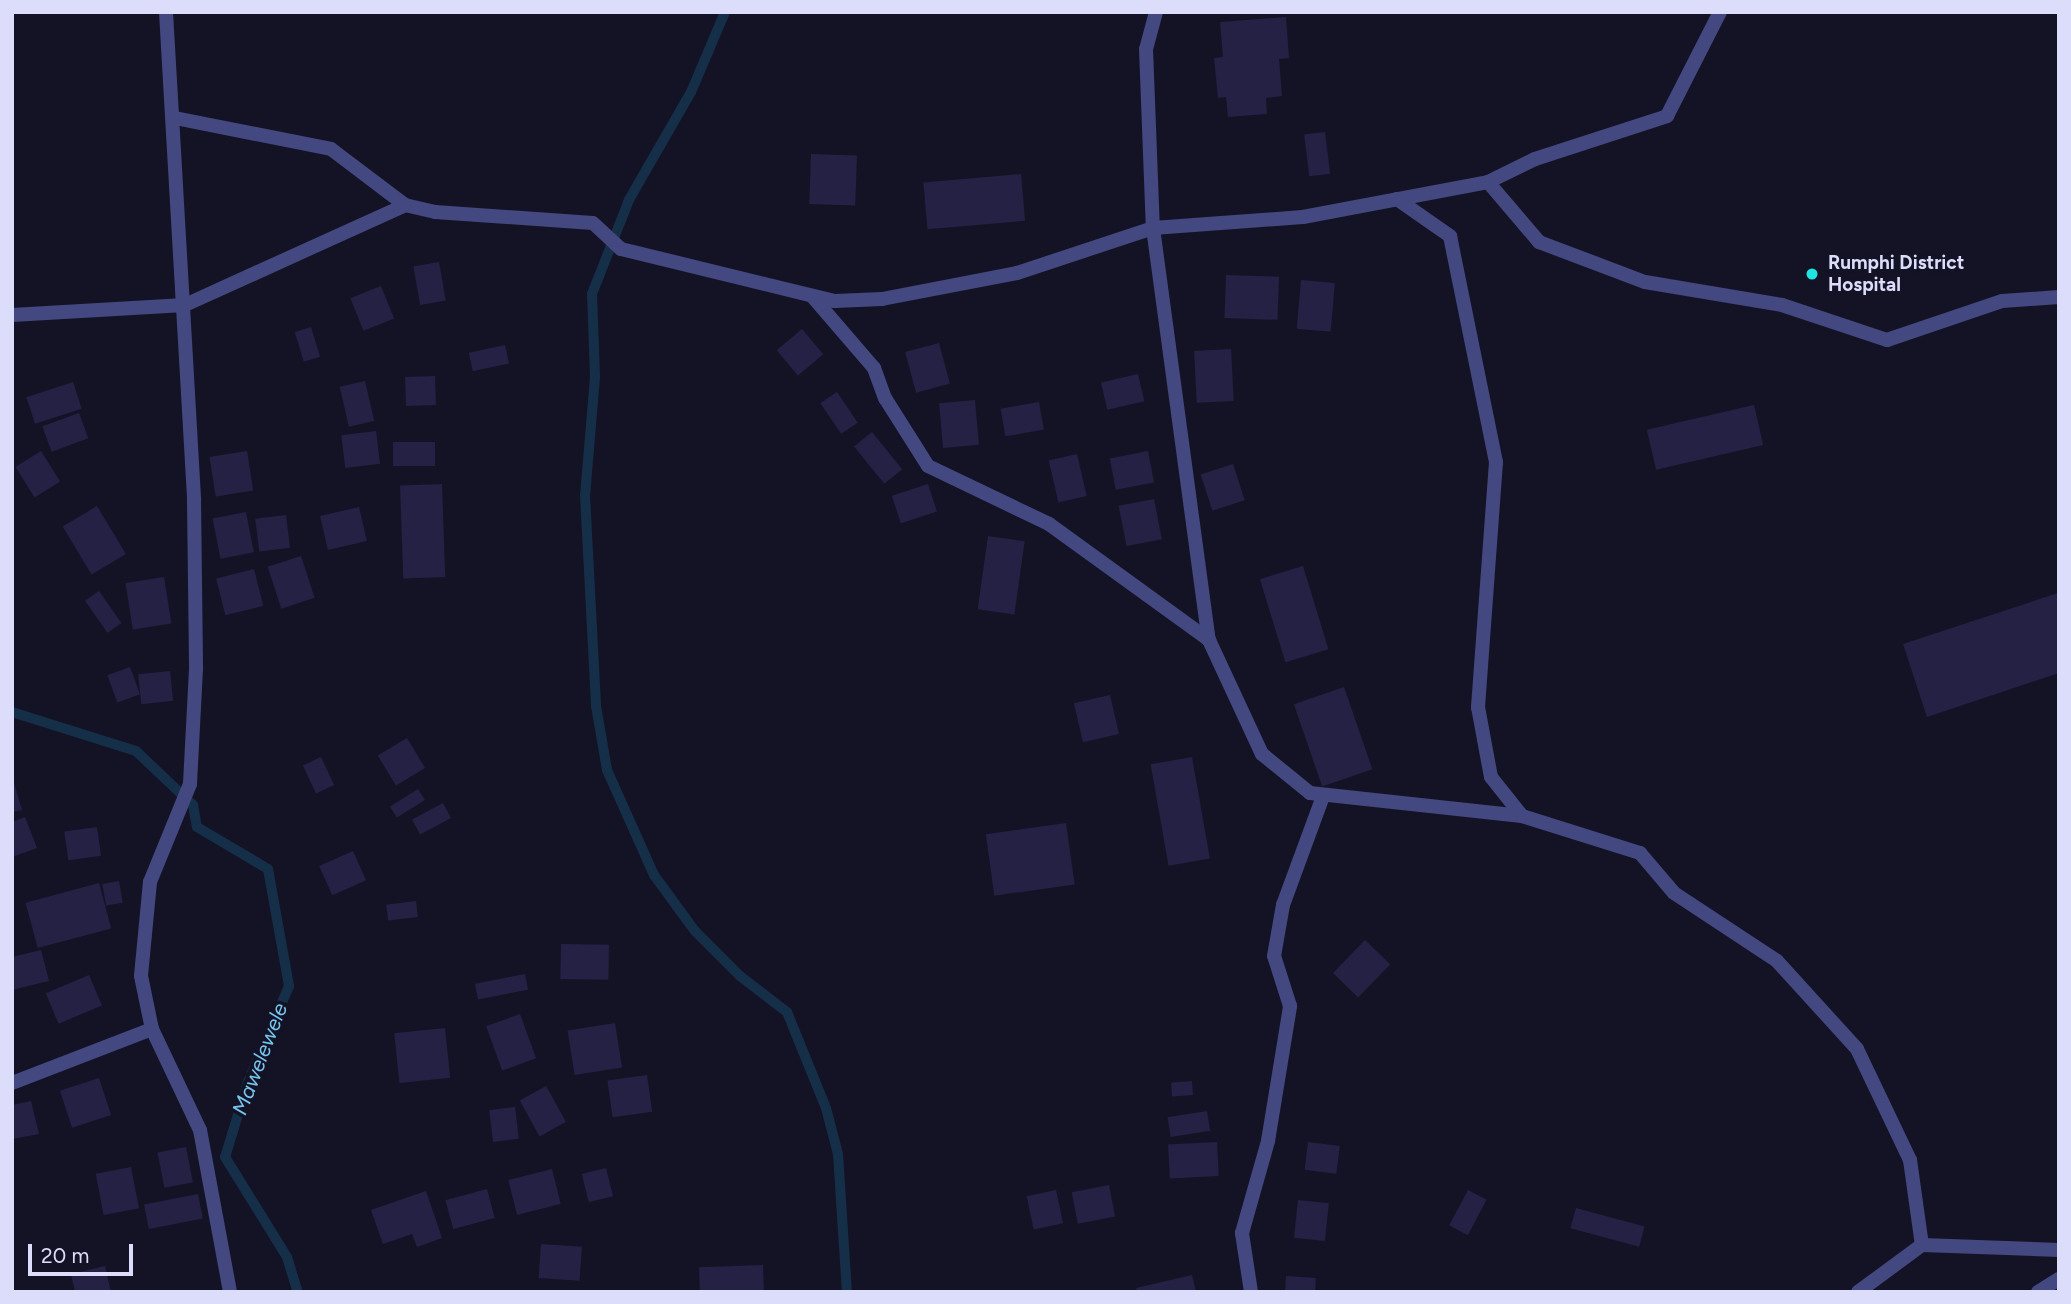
<!DOCTYPE html>
<html>
<head>
<meta charset="utf-8">
<style>
	body { margin:0 }
	#map { position:relative; width:2071px; height:1304px; overflow:hidden; background:#141326; font-family:Figtree,sans-serif }
	div>[style] { position:absolute }
	.stream>* { height:10px; margin:-5px; padding:0 5px; transform-origin:5px; border-radius:5px; background:#152f48 }
	.building>* { inset:0; background:#242145; transform-origin:0 0 }
	.street>* { height:14px; margin:-7px; padding:0 7px; transform-origin:7px; border-radius:7px; background:#434980 }
	.dots>* { width:19px; height:19px; translate:-50% -50%; box-sizing:border-box; border:4px solid #141326; border-radius:50% }
	span { translate:-50% -50%; white-space:nowrap; text-align:center; line-height:1.15; -webkit-text-stroke:7px #141326; paint-order:stroke }
	.poi-label { font-size:19px; color:#dcdcfb; font-weight:700 }
	.left { translate:0 -50%; text-align:left }
	.water-label { font-size:21px; color:#76c6ef; font-style:italic }
	.frame { position:absolute; inset:0; border:14px solid #dcdcfb; pointer-events:none }
	.scale { position:absolute; left:28px; top:1244px; width:105px; height:32px; box-sizing:border-box; border:4px solid #dcdcfb; border-top:0; padding-left:9px; font-size:21px; line-height:24px; white-space:nowrap; color:#dcdcfb; -webkit-text-stroke:5px #141326; paint-order:stroke }
</style>
</head>
<body>
<div id="map">
	<div class="stream">
		<div style="left:725px;top:12px;width:87px;rotate:113deg"></div>
		<div style="left:691px;top:92px;width:125px;rotate:119.9deg"></div>
		<div style="left:629px;top:200px;width:101px;rotate:111.5deg"></div>
		<div style="left:592px;top:294px;width:83px;rotate:87.9deg"></div>
		<div style="left:595px;top:377px;width:118px;rotate:94.8deg"></div>
		<div style="left:585px;top:495px;width:211px;rotate:87deg"></div>
		<div style="left:596px;top:706px;width:65px;rotate:80.2deg"></div>
		<div style="left:607px;top:770px;width:115px;rotate:65.9deg"></div>
		<div style="left:654px;top:875px;width:69px;rotate:53.8deg"></div>
		<div style="left:695px;top:931px;width:64px;rotate:45deg"></div>
		<div style="left:740px;top:976px;width:59px;rotate:37.5deg"></div>
		<div style="left:787px;top:1012px;width:104px;rotate:67.9deg"></div>
		<div style="left:826px;top:1108px;width:48px;rotate:75.4deg"></div>
		<div style="left:838px;top:1154px;width:138px;rotate:86.3deg"></div>
		<div style="left:12px;top:712px;width:130px;rotate:17.5deg"></div>
		<div style="left:136px;top:751px;width:79px;rotate:43.5deg"></div>
		<div style="left:193px;top:805px;width:22px;rotate:80deg"></div>
		<div style="left:197px;top:827px;width:82px;rotate:30.6deg"></div>
		<div style="left:268px;top:869px;width:119px;rotate:79.8deg"></div>
		<div style="left:289px;top:986px;width:104px;rotate:113.1deg"></div>
		<div style="left:248px;top:1082px;width:78px;rotate:107deg"></div>
		<div style="left:225px;top:1157px;width:118px;rotate:58.2deg"></div>
		<div style="left:287px;top:1257px;width:37px;rotate:73deg"></div>
	</div>
	<div class="building">
		<div style="clip-path:polygon(1286px 17px,1289px 58px,1279px 59px,1282px 96px,1266px 98px,1267px 114px,1228px 117px,1226px 97px,1218px 98px,1214px 58px,1223px 57px,1220px 22px)"></div>
		<div style="left:1325px;top:132px;width:42px;height:21px;rotate:83deg"></div>
		<div style="left:811px;top:154px;width:46px;height:50px;rotate:2deg"></div>
		<div style="left:1021px;top:174px;width:47px;height:98px;rotate:85deg"></div>
		<div style="left:439px;top:262px;width:39px;height:26px;rotate:80deg"></div>
		<div style="left:1226px;top:275px;width:53px;height:43px;rotate:2deg"></div>
		<div style="left:1301px;top:280px;width:34px;height:49px;rotate:5deg"></div>
		<div style="left:381px;top:286px;width:35px;height:33px;rotate:68deg"></div>
		<div style="left:311px;top:327px;width:31px;height:17px;rotate:73deg"></div>
		<div style="left:802px;top:329px;width:33px;height:33px;rotate:50deg"></div>
		<div style="left:939px;top:343px;width:42px;height:35px;rotate:75deg"></div>
		<div style="left:505px;top:345px;width:19px;height:37px;rotate:78deg"></div>
		<div style="left:1231px;top:349px;width:52px;height:37px;rotate:87deg"></div>
		<div style="left:1138px;top:374px;width:28px;height:38px;rotate:77deg"></div>
		<div style="left:435px;top:376px;width:29px;height:30px;rotate:88deg"></div>
		<div style="left:365px;top:381px;width:41px;height:26px;rotate:77deg"></div>
		<div style="left:73px;top:382px;width:28px;height:49px;rotate:72deg"></div>
		<div style="left:837px;top:392px;width:37px;height:20px;rotate:56deg"></div>
		<div style="left:975px;top:400px;width:45px;height:36px;rotate:85deg"></div>
		<div style="left:1039px;top:402px;width:28px;height:39px;rotate:80deg"></div>
		<div style="left:1754px;top:405px;width:41px;height:110px;rotate:77deg"></div>
		<div style="left:79px;top:413px;width:27px;height:39px;rotate:70deg"></div>
		<div style="left:376px;top:431px;width:33px;height:35px;rotate:83deg"></div>
		<div style="left:872px;top:432px;width:48px;height:23px;rotate:51deg"></div>
		<div style="left:435px;top:442px;width:24px;height:42px;rotate:90deg"></div>
		<div style="left:41px;top:451px;width:36px;height:30px;rotate:58deg"></div>
		<div style="left:247px;top:451px;width:40px;height:38px;rotate:81deg"></div>
		<div style="left:1148px;top:451px;width:32px;height:39px;rotate:79deg"></div>
		<div style="left:1077px;top:454px;width:43px;height:29px;rotate:77deg"></div>
		<div style="left:1233px;top:464px;width:38px;height:34px;rotate:72deg"></div>
		<div style="left:442px;top:484px;width:93px;height:42px;rotate:88deg"></div>
		<div style="left:928px;top:484px;width:29px;height:38px;rotate:72deg"></div>
		<div style="left:1154px;top:499px;width:41px;height:36px;rotate:79deg"></div>
		<div style="left:97px;top:506px;width:56px;height:40px;rotate:59deg"></div>
		<div style="left:359px;top:507px;width:35px;height:40px;rotate:77deg"></div>
		<div style="left:246px;top:512px;width:41px;height:34px;rotate:79deg"></div>
		<div style="left:286px;top:515px;width:33px;height:31px;rotate:83deg"></div>
		<div style="left:988px;top:536px;width:37px;height:74px;rotate:8deg"></div>
		<div style="left:301px;top:556px;width:44px;height:35px;rotate:72deg"></div>
		<div style="left:1303px;top:566px;width:87px;height:45px;rotate:73deg"></div>
		<div style="left:254px;top:569px;width:38px;height:39px;rotate:76deg"></div>
		<div style="left:164px;top:577px;width:47px;height:39px;rotate:81deg"></div>
		<div style="left:99px;top:591px;width:39px;height:17px;rotate:55deg"></div>
		<div style="clip-path:polygon(2058px 593px,2059px 673px,1927px 717px,1903px 644px)"></div>
		<div style="left:130px;top:667px;width:29px;height:24px;rotate:70deg"></div>
		<div style="left:170px;top:671px;width:30px;height:32px;rotate:84deg"></div>
		<div style="left:1344px;top:687px;width:87px;height:53px;rotate:71deg"></div>
		<div style="left:1110px;top:695px;width:40px;height:37px;rotate:77deg"></div>
		<div style="left:407px;top:738px;width:35px;height:34px;rotate:59deg"></div>
		<div style="left:321px;top:757px;width:31px;height:20px;rotate:65deg"></div>
		<div style="left:1192px;top:757px;width:103px;height:42px;rotate:80deg"></div>
		<div style="clip-path:polygon(12px 776px,22px 810px,12px 812px)"></div>
		<div style="left:418px;top:789px;width:13px;height:33px;rotate:58deg"></div>
		<div style="left:443px;top:803px;width:17px;height:35px;rotate:62deg"></div>
		<div style="clip-path:polygon(25px 817px,37px 848px,12px 857px,12px 822px)"></div>
		<div style="left:1066px;top:823px;width:62px;height:81px;rotate:82deg"></div>
		<div style="left:97px;top:827px;width:29px;height:33px;rotate:82deg"></div>
		<div style="left:353px;top:851px;width:32px;height:37px;rotate:66deg"></div>
		<div style="left:119px;top:881px;width:22px;height:17px;rotate:80deg"></div>
		<div style="left:99px;top:883px;width:47px;height:76px;rotate:75deg"></div>
		<div style="left:416px;top:901px;width:16px;height:30px;rotate:83deg"></div>
		<div style="left:1365px;top:940px;width:35px;height:46px;rotate:44deg"></div>
		<div style="left:561px;top:944px;width:48px;height:35px;rotate:1deg"></div>
		<div style="clip-path:polygon(41px 950px,49px 981px,12px 990px,12px 957px)"></div>
		<div style="left:525px;top:974px;width:16px;height:51px;rotate:79deg"></div>
		<div style="left:89px;top:975px;width:33px;height:47px;rotate:67deg"></div>
		<div style="left:520px;top:1014px;width:47px;height:36px;rotate:70deg"></div>
		<div style="left:615px;top:1023px;width:45px;height:48px;rotate:81deg"></div>
		<div style="left:445px;top:1028px;width:50px;height:51px;rotate:84deg"></div>
		<div style="left:647px;top:1075px;width:37px;height:40px;rotate:82deg"></div>
		<div style="left:99px;top:1078px;width:39px;height:41px;rotate:72deg"></div>
		<div style="left:1192px;top:1081px;width:14px;height:21px;rotate:86deg"></div>
		<div style="left:546px;top:1086px;width:41px;height:30px;rotate:61deg"></div>
		<div style="clip-path:polygon(31px 1101px,39px 1134px,12px 1139px,12px 1105px)"></div>
		<div style="left:515px;top:1107px;width:32px;height:26px;rotate:83deg"></div>
		<div style="left:1207px;top:1111px;width:20px;height:40px;rotate:81deg"></div>
		<div style="left:1217px;top:1142px;width:34px;height:49px;rotate:87deg"></div>
		<div style="left:1308px;top:1142px;width:32px;height:28px;rotate:7deg"></div>
		<div style="left:186px;top:1147px;width:36px;height:29px;rotate:79deg"></div>
		<div style="left:131px;top:1167px;width:42px;height:36px;rotate:79deg"></div>
		<div style="left:606px;top:1168px;width:29px;height:25px;rotate:76deg"></div>
		<div style="left:552px;top:1169px;width:36px;height:45px;rotate:76deg"></div>
		<div style="left:1109px;top:1185px;width:32px;height:38px;rotate:79deg"></div>
		<div style="left:487px;top:1189px;width:30px;height:43px;rotate:75deg"></div>
		<div style="left:1056px;top:1190px;width:34px;height:30px;rotate:78deg"></div>
		<div style="left:1468px;top:1190px;width:21px;height:40px;rotate:28deg"></div>
		<div style="clip-path:polygon(426px 1191px,442px 1238px,417px 1247px,412px 1234px,383px 1244px,371px 1210px)"></div>
		<div style="left:198px;top:1194px;width:25px;height:55px;rotate:79deg"></div>
		<div style="left:1298px;top:1200px;width:31px;height:38px;rotate:6deg"></div>
		<div style="left:1576px;top:1208px;width:71px;height:21px;rotate:15deg"></div>
		<div style="left:541px;top:1244px;width:41px;height:34px;rotate:4deg"></div>
		<div style="left:763px;top:1265px;width:27px;height:64px;rotate:88deg"></div>
		<div style="clip-path:polygon(105px 1266px,111px 1292px,75px 1292px,71px 1274px)"></div>
		<div style="clip-path:polygon(1192px 1275px,1196px 1292px,1137px 1292px,1136px 1288px)"></div>
		<div style="left:1286px;top:1276px;width:30px;height:16px;rotate:4deg"></div>
	</div>
	<div class="street">
		<div style="left:166px;top:12px;width:489px;rotate:86.7deg"></div>
		<div style="left:194px;top:500px;width:169px;rotate:89.3deg"></div>
		<div style="left:196px;top:669px;width:115px;rotate:93deg"></div>
		<div style="left:190px;top:784px;width:106px;rotate:112.2deg"></div>
		<div style="left:150px;top:882px;width:94px;rotate:95.5deg"></div>
		<div style="left:141px;top:976px;width:54px;rotate:78.3deg"></div>
		<div style="left:152px;top:1029px;width:112px;rotate:64.6deg"></div>
		<div style="left:200px;top:1130px;width:165px;rotate:79.5deg"></div>
		<div style="left:1156px;top:12px;width:38px;rotate:105deg"></div>
		<div style="left:1146px;top:49px;width:179px;rotate:87.8deg"></div>
		<div style="left:1153px;top:228px;width:416px;rotate:82.3deg"></div>
		<div style="left:175px;top:118px;width:159px;rotate:11.2deg"></div>
		<div style="left:331px;top:149px;width:93px;rotate:37.1deg"></div>
		<div style="left:405px;top:205px;width:31px;rotate:13deg"></div>
		<div style="left:435px;top:212px;width:158px;rotate:4deg"></div>
		<div style="left:593px;top:223px;width:38px;rotate:43deg"></div>
		<div style="left:621px;top:249px;width:220px;rotate:13.7deg"></div>
		<div style="left:835px;top:301px;width:47px;rotate:-2.4deg"></div>
		<div style="left:882px;top:299px;width:137px;rotate:-10.9deg"></div>
		<div style="left:1017px;top:273px;width:143px;rotate:-18.3deg"></div>
		<div style="left:1153px;top:228px;width:150px;rotate:-4.2deg"></div>
		<div style="left:1303px;top:217px;width:188px;rotate:-10.7deg"></div>
		<div style="left:1488px;top:182px;width:52px;rotate:-26.1deg"></div>
		<div style="left:1535px;top:159px;width:139px;rotate:-18deg"></div>
		<div style="left:1667px;top:116px;width:117px;rotate:-63deg"></div>
		<div style="left:1488px;top:182px;width:79px;rotate:49.6deg"></div>
		<div style="left:1539px;top:242px;width:113px;rotate:20.7deg"></div>
		<div style="left:1645px;top:282px;width:139px;rotate:9.5deg"></div>
		<div style="left:1782px;top:305px;width:111px;rotate:18.4deg"></div>
		<div style="left:1887px;top:340px;width:121px;rotate:-18.7deg"></div>
		<div style="left:2002px;top:301px;width:57px;rotate:-4deg"></div>
		<div style="left:1397px;top:199px;width:65px;rotate:34.9deg"></div>
		<div style="left:1450px;top:236px;width:231px;rotate:78.5deg"></div>
		<div style="left:1496px;top:462px;width:246px;rotate:94.2deg"></div>
		<div style="left:1478px;top:707px;width:71px;rotate:79.5deg"></div>
		<div style="left:1491px;top:777px;width:50px;rotate:51.5deg"></div>
		<div style="left:812px;top:296px;width:95px;rotate:49.3deg"></div>
		<div style="left:874px;top:368px;width:32px;rotate:70deg"></div>
		<div style="left:885px;top:398px;width:80px;rotate:57.7deg"></div>
		<div style="left:928px;top:466px;width:134px;rotate:25.6deg"></div>
		<div style="left:1049px;top:524px;width:198px;rotate:35.9deg"></div>
		<div style="left:1209px;top:640px;width:126px;rotate:65.1deg"></div>
		<div style="left:1262px;top:754px;width:62px;rotate:39.1deg"></div>
		<div style="left:1310px;top:793px;width:213px;rotate:6.2deg"></div>
		<div style="left:1522px;top:816px;width:124px;rotate:17.4deg"></div>
		<div style="left:1640px;top:853px;width:52px;rotate:49.6deg"></div>
		<div style="left:1674px;top:893px;width:123px;rotate:33.4deg"></div>
		<div style="left:1777px;top:961px;width:119px;rotate:47.7deg"></div>
		<div style="left:1857px;top:1049px;width:123px;rotate:64.5deg"></div>
		<div style="left:1910px;top:1160px;width:86px;rotate:82deg"></div>
		<div style="left:1922px;top:1245px;width:137px;rotate:2.1deg"></div>
		<div style="left:12px;top:315px;width:173px;rotate:-3.3deg"></div>
		<div style="left:185px;top:305px;width:242px;rotate:-24.4deg"></div>
		<div style="left:12px;top:1083px;width:150px;rotate:-21.1deg"></div>
		<div style="left:1251px;top:1292px;width:60px;rotate:-98.7deg"></div>
		<div style="left:1242px;top:1233px;width:96px;rotate:-74.2deg"></div>
		<div style="left:1268px;top:1141px;width:137px;rotate:-80.7deg"></div>
		<div style="left:1290px;top:1006px;width:52px;rotate:-107.7deg"></div>
		<div style="left:1274px;top:956px;width:52px;rotate:-80deg"></div>
		<div style="left:1283px;top:905px;width:116px;rotate:-69.8deg"></div>
		<div style="left:1858px;top:1292px;width:79px;rotate:-36.3deg"></div>
		<div style="left:2038px;top:1292px;width:25px;rotate:-32deg"></div>
	</div>
	<div class="dots">
		<div style="left:1812px;top:274px;background:#1ee5df"></div>
	</div>
	<div class="poi-label">
		<span class="left" style="left:1828px;top:274px">Rumphi District<br>Hospital</span>
	</div>
	<div class="water-label">
		<span style="left:260px;top:1059px;rotate:-69deg">Mawelewele</span>
	</div>
	<div class="frame"></div>
	<div class="scale">20 m</div>
</div>
</body>
</html>
